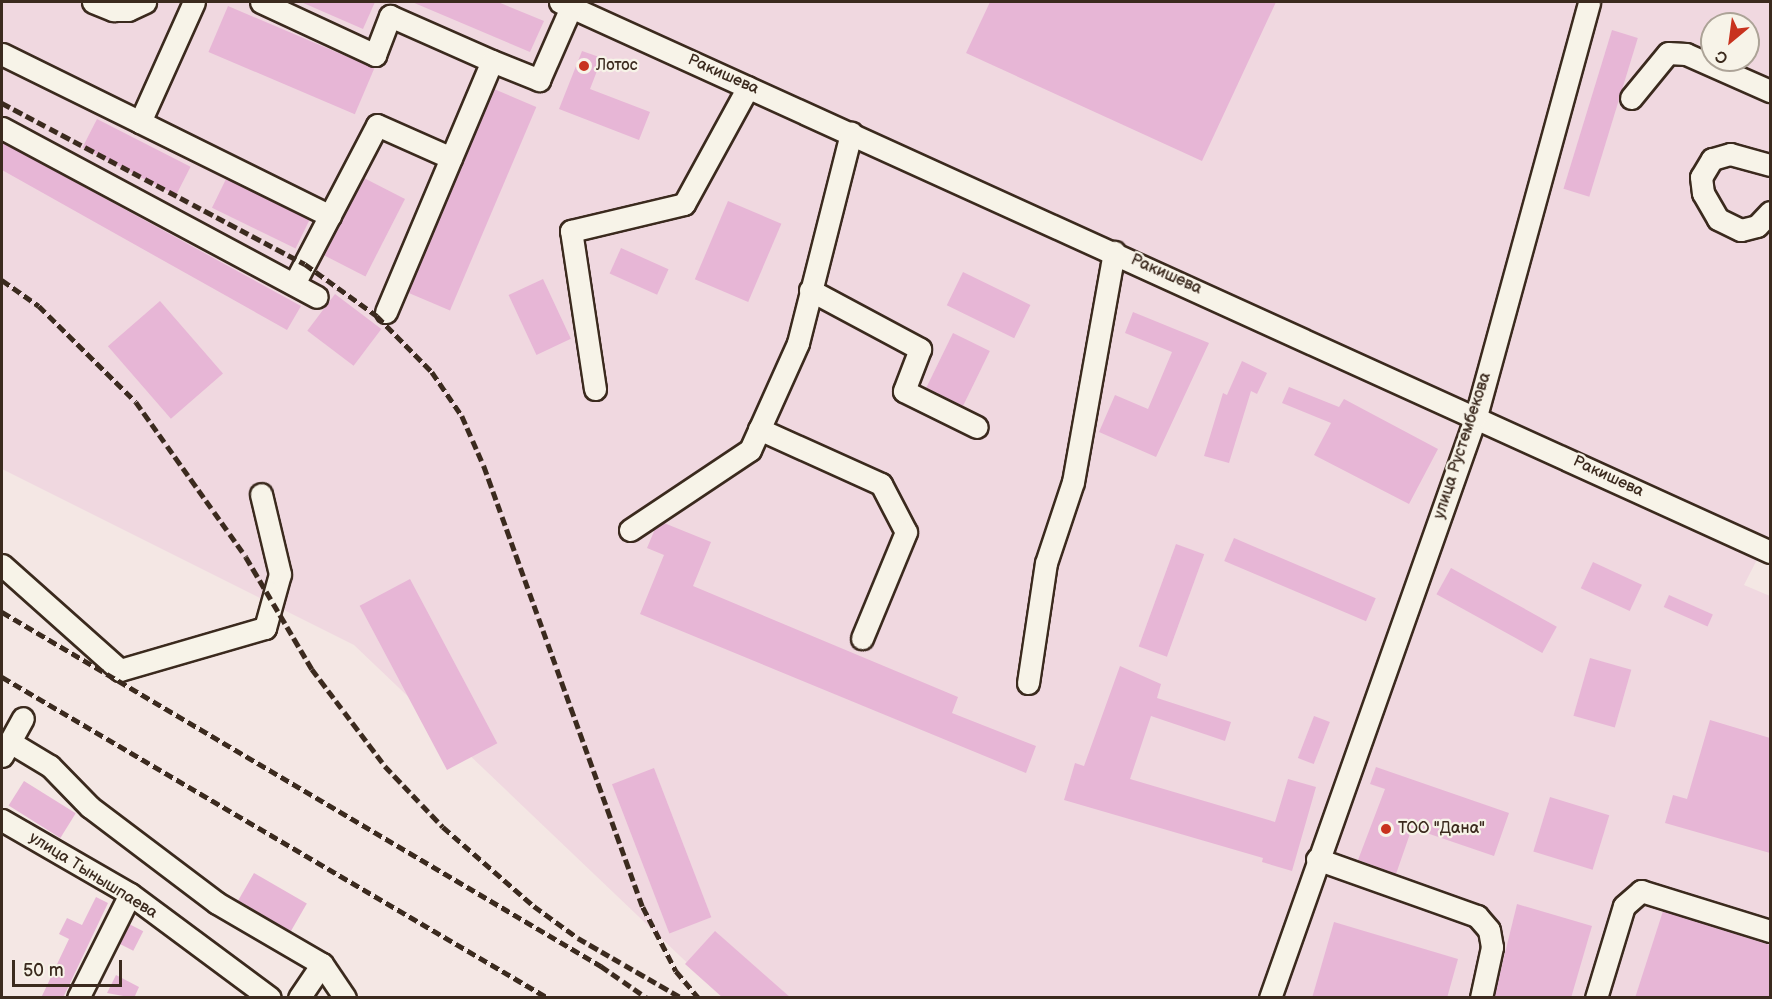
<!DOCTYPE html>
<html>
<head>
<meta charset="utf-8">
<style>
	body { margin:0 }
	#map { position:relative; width:1772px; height:999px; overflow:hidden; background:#f4e7e4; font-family:"Balsamiq Sans",sans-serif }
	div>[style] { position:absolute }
	.built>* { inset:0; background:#f0d8e0 }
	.building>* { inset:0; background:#e7b6d6; transform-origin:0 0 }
	.roads { filter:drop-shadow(2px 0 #3b2a1e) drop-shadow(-2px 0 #3b2a1e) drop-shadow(0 2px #3b2a1e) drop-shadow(0 -2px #3b2a1e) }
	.minor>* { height:21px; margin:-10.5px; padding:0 10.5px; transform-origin:10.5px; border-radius:10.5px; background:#f7f3e8 }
	.rail>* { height:4.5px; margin-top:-2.25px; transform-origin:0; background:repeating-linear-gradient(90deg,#3b2a1e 0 9px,transparent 0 13.5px) }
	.dots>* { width:16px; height:16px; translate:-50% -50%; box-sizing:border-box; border:3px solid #f7f3e8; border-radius:50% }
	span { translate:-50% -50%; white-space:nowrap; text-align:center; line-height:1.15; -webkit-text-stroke:4.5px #f7f3e8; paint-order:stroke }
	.poi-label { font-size:16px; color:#3b2a1e }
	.left { translate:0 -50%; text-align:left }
	.street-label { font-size:16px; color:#3b2a1e }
	.frame { position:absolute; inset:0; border:3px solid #3b2a1e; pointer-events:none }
	.north { position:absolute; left:1700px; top:12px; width:60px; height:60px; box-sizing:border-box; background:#f7f3e8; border:2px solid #aca397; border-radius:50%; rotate:209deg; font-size:16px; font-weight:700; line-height:24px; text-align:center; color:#3b2a1e }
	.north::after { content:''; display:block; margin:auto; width:21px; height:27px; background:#c8321e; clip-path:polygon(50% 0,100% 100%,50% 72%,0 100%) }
	.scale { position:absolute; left:12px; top:960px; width:110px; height:27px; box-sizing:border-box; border:3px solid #3b2a1e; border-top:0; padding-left:8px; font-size:18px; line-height:21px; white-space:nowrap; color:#3b2a1e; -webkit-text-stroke:4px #f7f3e8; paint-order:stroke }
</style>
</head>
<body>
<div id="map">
	<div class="built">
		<div style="clip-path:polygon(evenodd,2px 2px,1770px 2px,1770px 534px,1744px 585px,1770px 596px,1770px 997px,723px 997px,354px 645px,2px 469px,2px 2px,1712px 24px,1748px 24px,1748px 60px,1712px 60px,1712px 24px)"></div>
	</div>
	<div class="building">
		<div style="clip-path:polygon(301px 2px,375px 2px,363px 29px)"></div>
		<div style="clip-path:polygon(412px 2px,498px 2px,544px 21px,530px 52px)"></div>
		<div style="clip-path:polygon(990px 2px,1276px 2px,1202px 161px,966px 53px)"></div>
		<div style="left:228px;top:6px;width:159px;height:50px;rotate:23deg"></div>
		<div style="left:1612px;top:30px;width:27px;height:166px;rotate:17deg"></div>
		<div style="clip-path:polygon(582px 51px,602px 58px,590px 89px,650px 112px,639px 140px,559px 109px)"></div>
		<div style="left:494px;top:89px;width:46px;height:221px;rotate:23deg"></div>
		<div style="left:97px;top:119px;width:105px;height:32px;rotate:27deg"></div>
		<div style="clip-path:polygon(2px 142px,301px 306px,287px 330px,2px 170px)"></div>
		<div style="left:364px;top:178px;width:46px;height:87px;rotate:27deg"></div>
		<div style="left:226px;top:179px;width:93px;height:32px;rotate:26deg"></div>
		<div style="left:728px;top:201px;width:58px;height:85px;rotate:23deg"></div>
		<div style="left:621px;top:248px;width:52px;height:28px;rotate:24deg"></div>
		<div style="left:963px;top:272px;width:75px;height:37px;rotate:26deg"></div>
		<div style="left:543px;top:279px;width:66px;height:38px;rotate:65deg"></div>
		<div style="left:335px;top:294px;width:58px;height:46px;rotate:37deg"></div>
		<div style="left:160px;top:301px;width:96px;height:69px;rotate:49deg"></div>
		<div style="clip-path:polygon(1133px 312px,1209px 343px,1156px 457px,1099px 432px,1115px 395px,1148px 409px,1172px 352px,1125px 333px)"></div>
		<div style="left:953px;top:333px;width:41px;height:61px;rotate:26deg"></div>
		<div style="clip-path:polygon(1242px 361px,1267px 373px,1257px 394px,1251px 391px,1229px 463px,1204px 456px,1223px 393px,1227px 395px)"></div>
		<div style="clip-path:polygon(1289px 387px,1339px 407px,1344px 399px,1438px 449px,1409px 504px,1314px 455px,1331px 423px,1282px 403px)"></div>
		<div style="clip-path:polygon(664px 523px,711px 542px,693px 586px,958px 697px,952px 713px,1036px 746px,1026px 773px,640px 614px,664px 555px,647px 548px,655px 529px)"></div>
		<div style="left:1234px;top:538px;width:154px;height:25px;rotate:23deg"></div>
		<div style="left:1176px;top:544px;width:30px;height:109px;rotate:20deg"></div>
		<div style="left:1593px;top:562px;width:54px;height:29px;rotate:25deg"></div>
		<div style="left:1451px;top:568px;width:121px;height:30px;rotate:29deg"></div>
		<div style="left:410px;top:579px;width:186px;height:57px;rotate:62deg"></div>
		<div style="left:1669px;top:595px;width:48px;height:13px;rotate:24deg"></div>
		<div style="left:1590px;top:658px;width:43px;height:60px;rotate:16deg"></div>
		<div style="clip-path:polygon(1120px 666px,1161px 684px,1157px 698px,1231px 722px,1225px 741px,1151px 716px,1130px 779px,1275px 822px,1288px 779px,1316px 787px,1292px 871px,1262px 862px,1263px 858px,1064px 800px,1075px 763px,1084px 766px)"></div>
		<div style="left:1314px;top:716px;width:17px;height:45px;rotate:21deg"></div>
		<div style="clip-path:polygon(1710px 720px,1770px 738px,1770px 853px,1665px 823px,1673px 795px,1687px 799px)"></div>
		<div style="clip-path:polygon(1376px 767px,1509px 813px,1494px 856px,1412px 828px,1396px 874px,1358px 860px,1385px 789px,1370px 784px)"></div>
		<div style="left:654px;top:768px;width:160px;height:45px;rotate:69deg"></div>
		<div style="left:24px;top:781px;width:61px;height:29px;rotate:32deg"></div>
		<div style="left:1550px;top:797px;width:62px;height:57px;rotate:17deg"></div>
		<div style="left:254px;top:873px;width:61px;height:32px;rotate:30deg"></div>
		<div style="clip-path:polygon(96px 897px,108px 903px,63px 998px,41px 998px,69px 939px,59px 934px,67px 918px,82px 925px)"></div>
		<div style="clip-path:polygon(1517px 904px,1592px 926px,1571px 998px,1494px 998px)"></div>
		<div style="clip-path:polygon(1663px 911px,1770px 945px,1770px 998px,1635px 998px)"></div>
		<div style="clip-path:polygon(1334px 922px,1458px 959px,1447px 998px,1312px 998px)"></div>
		<div style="left:129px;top:924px;width:16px;height:22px;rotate:27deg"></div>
		<div style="clip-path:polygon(715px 931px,791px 998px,723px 998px,685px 964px)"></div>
		<div style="clip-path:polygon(116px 975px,139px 987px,134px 998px,107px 993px)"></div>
	</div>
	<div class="roads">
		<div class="minor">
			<div style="left:93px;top:2px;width:22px;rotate:22deg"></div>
			<div style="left:113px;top:10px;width:15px"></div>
			<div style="left:128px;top:10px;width:19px;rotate:-25deg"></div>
			<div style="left:261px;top:2px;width:126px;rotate:24.9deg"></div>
			<div style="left:375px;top:55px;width:42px;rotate:-69deg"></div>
			<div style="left:390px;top:16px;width:111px;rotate:23.8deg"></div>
			<div style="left:560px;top:2px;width:1329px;rotate:24.44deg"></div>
			<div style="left:2px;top:54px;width:154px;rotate:26.2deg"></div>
			<div style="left:140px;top:122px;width:132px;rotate:-65.8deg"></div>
			<div style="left:1631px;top:98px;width:58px;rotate:-50.6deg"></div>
			<div style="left:1668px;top:53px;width:18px;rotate:3deg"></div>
			<div style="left:1686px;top:54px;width:92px;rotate:23.8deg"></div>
			<div style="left:140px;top:122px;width:212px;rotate:26.3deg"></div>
			<div style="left:2px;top:128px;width:357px;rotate:28.2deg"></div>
			<div style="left:1770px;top:165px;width:41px;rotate:-164.6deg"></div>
			<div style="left:1730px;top:154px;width:19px;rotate:164deg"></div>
			<div style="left:1712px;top:159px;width:21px;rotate:121deg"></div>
			<div style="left:1701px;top:177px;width:16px;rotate:83deg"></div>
			<div style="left:1703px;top:193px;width:30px;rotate:60deg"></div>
			<div style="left:1718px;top:219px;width:25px;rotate:26deg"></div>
			<div style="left:1741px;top:230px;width:16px;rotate:-14deg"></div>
			<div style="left:1757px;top:226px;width:19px;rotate:-47deg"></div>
			<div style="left:294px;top:284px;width:179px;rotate:-62.4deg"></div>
			<div style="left:377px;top:125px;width:81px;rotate:24deg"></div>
			<div style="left:810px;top:290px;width:125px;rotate:28.2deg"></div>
			<div style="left:920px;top:349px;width:45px;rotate:110.9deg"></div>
			<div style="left:904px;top:391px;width:81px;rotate:26.3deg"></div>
			<div style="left:386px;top:312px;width:272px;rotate:-67.1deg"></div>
			<div style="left:492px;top:61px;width:51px;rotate:22deg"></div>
			<div style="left:539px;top:80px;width:80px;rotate:-66.3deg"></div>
			<div style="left:595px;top:389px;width:160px;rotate:-98.6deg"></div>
			<div style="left:571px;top:231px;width:116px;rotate:-13.4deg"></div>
			<div style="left:684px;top:204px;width:133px;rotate:-61.3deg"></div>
			<div style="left:759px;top:429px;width:134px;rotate:24.3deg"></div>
			<div style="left:881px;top:484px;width:54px;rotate:62.5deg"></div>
			<div style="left:906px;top:532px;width:115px;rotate:112.5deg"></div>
			<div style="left:630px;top:530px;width:144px;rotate:-33.7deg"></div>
			<div style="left:750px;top:450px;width:117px;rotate:-65.8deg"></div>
			<div style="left:798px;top:343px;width:217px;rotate:-75.8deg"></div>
			<div style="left:2px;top:565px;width:158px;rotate:41.7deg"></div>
			<div style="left:120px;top:670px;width:151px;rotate:-16.2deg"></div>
			<div style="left:265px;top:628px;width:56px;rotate:-74.5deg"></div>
			<div style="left:280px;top:574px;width:82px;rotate:-103.4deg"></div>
			<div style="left:1028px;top:683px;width:121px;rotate:-81.5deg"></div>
			<div style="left:1046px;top:563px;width:85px;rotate:-71.6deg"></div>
			<div style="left:1073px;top:482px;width:234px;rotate:-79.9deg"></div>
			<div style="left:10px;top:742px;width:47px;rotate:31deg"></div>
			<div style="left:50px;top:766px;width:57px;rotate:45.7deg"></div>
			<div style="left:90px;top:807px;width:159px;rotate:37.1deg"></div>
			<div style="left:217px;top:903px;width:121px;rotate:30.2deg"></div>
			<div style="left:322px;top:964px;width:41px;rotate:124.1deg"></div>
			<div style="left:2px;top:756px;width:43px;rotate:-61.1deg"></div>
			<div style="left:2px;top:820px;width:148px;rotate:30deg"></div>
			<div style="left:130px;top:894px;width:174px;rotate:36.6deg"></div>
			<div style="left:1317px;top:859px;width:170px;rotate:19.6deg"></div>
			<div style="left:1477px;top:916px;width:18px;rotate:49deg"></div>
			<div style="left:1489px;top:930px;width:17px;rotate:80deg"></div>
			<div style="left:1492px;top:947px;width:52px;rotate:102.2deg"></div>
			<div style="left:322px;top:964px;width:41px;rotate:55.9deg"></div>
			<div style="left:78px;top:998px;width:116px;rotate:-63.4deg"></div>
			<div style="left:1270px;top:998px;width:617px;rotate:-70.51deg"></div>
			<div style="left:1476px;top:416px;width:429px;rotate:-74.7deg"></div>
			<div style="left:1596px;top:998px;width:96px;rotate:-73.1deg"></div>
			<div style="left:1624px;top:906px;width:23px;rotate:-41deg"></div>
			<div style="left:1641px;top:891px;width:135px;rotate:17.2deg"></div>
		</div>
	</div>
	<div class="rail">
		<div style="left:2px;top:103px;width:343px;rotate:28deg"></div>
		<div style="left:305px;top:264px;width:89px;rotate:35.8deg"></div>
		<div style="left:377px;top:316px;width:78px;rotate:45.5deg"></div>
		<div style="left:432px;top:372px;width:53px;rotate:55.7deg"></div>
		<div style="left:462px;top:416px;width:55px;rotate:66.3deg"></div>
		<div style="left:484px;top:466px;width:469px;rotate:70.2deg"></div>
		<div style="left:643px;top:907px;width:72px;rotate:62.7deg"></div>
		<div style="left:676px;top:971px;width:35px;rotate:50deg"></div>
		<div style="left:2px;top:280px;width:45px;rotate:35.1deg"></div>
		<div style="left:39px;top:306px;width:136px;rotate:44.7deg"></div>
		<div style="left:136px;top:402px;width:190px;rotate:54.6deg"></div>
		<div style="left:246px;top:557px;width:130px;rotate:59.5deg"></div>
		<div style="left:312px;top:669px;width:121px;rotate:53deg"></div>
		<div style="left:385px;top:766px;width:84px;rotate:46.4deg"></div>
		<div style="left:443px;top:827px;width:121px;rotate:41deg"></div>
		<div style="left:534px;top:906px;width:54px;rotate:36deg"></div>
		<div style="left:578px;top:938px;width:120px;rotate:30deg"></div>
		<div style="left:2px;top:612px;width:696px;rotate:30.58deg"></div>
		<div style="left:601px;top:966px;width:56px;rotate:34.8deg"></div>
		<div style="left:2px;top:677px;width:633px;rotate:30.45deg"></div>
	</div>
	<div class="dots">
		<div style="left:584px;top:66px;background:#c8321e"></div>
		<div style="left:1386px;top:829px;background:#c8321e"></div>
	</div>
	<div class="poi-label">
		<span class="left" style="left:596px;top:66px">Лотос</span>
		<span class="left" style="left:1398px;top:829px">ТОО "Дана"</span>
	</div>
	<div class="street-label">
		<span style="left:723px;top:75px;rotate:24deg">Ракишева</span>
		<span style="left:1166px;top:275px;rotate:24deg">Ракишева</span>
		<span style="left:1463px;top:446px;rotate:-72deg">улица Рустембекова</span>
		<span style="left:1608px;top:477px;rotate:25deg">Ракишева</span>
		<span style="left:93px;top:876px;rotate:32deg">улица Тынышпаева</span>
	</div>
	<div class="frame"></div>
	<div class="north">С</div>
	<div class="scale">50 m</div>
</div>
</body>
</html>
